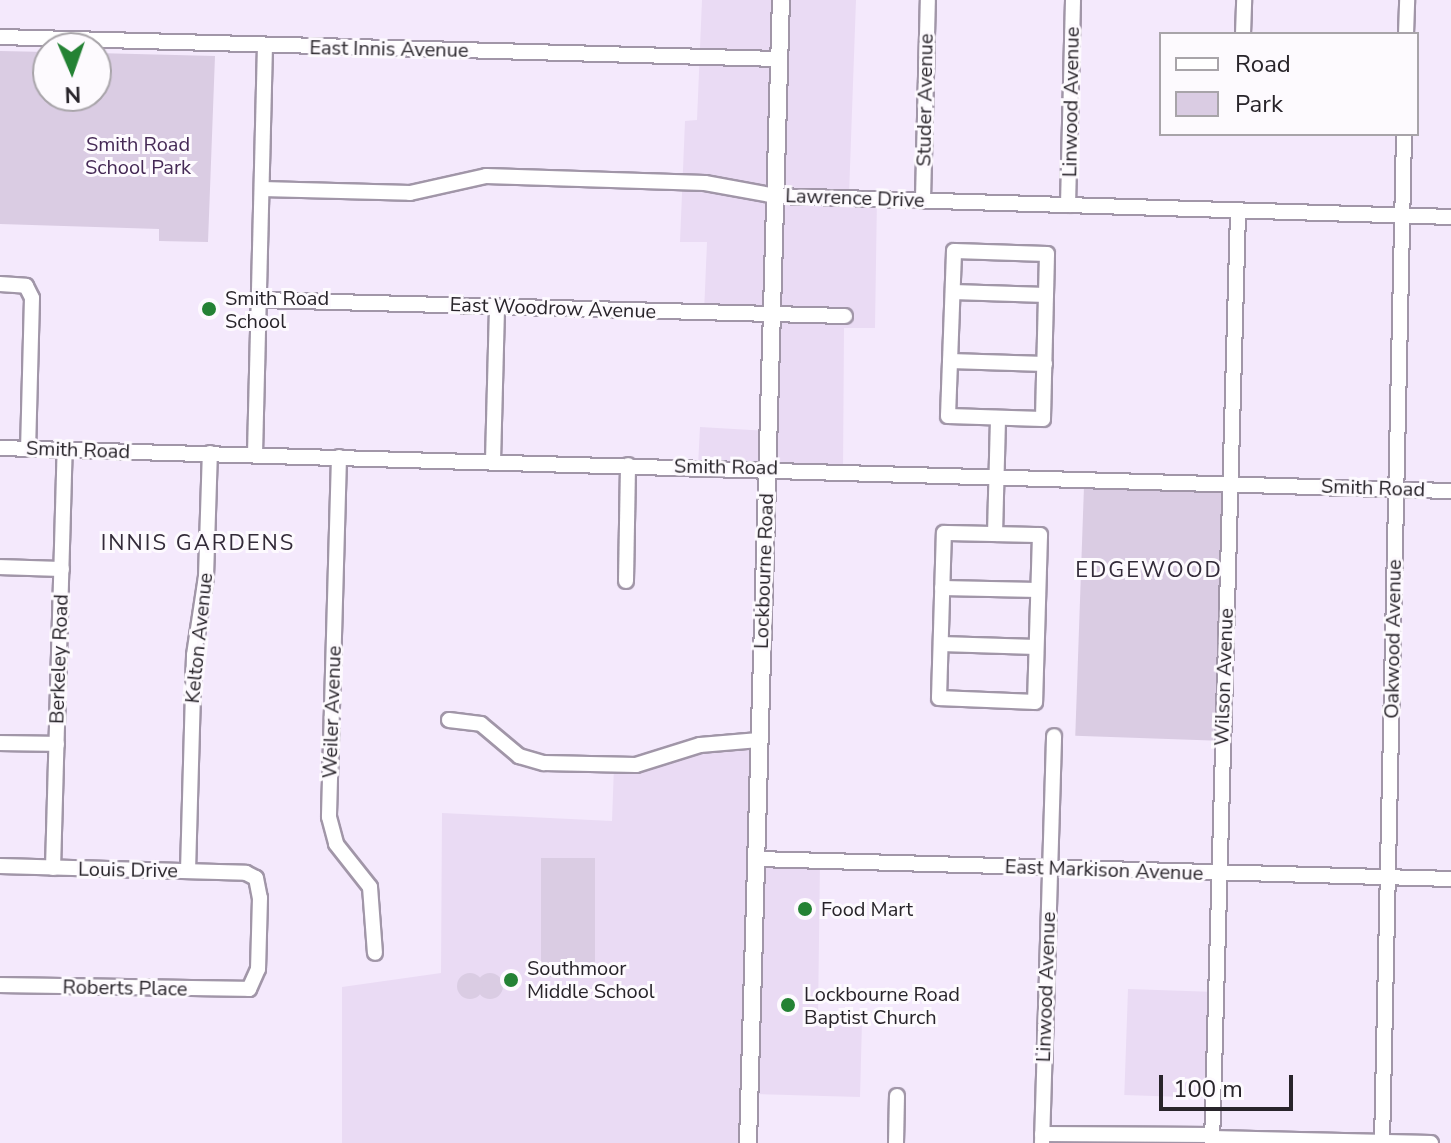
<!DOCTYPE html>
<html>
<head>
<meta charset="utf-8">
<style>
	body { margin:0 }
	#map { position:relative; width:1451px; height:1143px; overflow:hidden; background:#f4e9fc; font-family:"Nunito Sans",sans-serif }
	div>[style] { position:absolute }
	.built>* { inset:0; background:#eadbf4; transform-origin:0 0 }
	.green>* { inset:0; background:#dacce3; transform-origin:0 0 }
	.round { border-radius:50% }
	.roads { filter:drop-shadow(2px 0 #a196a8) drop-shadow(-2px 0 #a196a8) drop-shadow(0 2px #a196a8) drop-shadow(0 -2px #a196a8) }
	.minor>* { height:14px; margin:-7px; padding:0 7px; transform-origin:7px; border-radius:7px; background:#fff }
	.major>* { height:16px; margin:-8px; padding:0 8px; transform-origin:8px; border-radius:8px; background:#fff }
	.dots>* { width:22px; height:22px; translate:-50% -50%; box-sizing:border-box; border:4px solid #fdfafe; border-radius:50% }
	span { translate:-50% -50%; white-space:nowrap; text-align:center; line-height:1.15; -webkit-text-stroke:6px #fdfafe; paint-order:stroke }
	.street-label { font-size:20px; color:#28242a }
	.park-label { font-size:20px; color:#452955 }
	.poi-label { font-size:20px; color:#28242a }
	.left { translate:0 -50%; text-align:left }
	.neighbourhood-label { font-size:22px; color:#332b39; letter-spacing:2px }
	.legend { position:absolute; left:1159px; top:32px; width:260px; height:104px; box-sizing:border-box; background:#fdfafe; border:2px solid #a8a4a9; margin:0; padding:10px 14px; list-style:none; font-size:24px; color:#28242a }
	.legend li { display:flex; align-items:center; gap:16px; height:40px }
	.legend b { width:40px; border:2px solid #a8a4a9 }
	.north { position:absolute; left:32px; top:32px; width:80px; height:80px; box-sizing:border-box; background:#fdfafe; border:2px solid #a8a4a9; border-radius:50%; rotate:178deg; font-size:22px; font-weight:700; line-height:32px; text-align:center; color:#28242a }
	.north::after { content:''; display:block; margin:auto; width:28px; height:36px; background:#248234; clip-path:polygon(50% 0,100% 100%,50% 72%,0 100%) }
	.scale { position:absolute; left:1159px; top:1075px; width:134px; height:36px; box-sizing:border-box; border:4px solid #28242a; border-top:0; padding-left:10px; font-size:24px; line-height:28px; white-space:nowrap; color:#28242a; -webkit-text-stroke:6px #fdfafe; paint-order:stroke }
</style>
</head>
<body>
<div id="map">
	<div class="built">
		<div style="clip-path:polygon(702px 0,856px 0,849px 195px,877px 197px,875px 328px,844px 328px,843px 472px,698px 466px,700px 427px,768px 431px,772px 316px,704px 313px,707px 242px,680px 242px,685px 121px,697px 120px)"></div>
		<div style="clip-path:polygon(724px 741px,761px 741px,757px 858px,820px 861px,818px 1019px,862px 1022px,860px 1097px,751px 1094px,749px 1143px,342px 1143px,342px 987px,441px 973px,442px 813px,612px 821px,614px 766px)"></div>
		<div style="left:1128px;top:989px;width:88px;height:106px;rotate:2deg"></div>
	</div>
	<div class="green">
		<div style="clip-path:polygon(0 51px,48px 52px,48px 96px,96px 96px,96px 53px,215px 56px,208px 242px,159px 241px,159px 229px,0 224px)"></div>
		<div style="left:1084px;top:486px;width:143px;height:250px;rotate:2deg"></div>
		<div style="left:595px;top:858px;width:119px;height:54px;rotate:90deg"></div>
		<div class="round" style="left:477px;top:973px;width:26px;height:26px"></div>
		<div class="round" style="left:457px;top:973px;width:26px;height:26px"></div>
	</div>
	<div class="roads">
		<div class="minor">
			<div style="left:1243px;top:34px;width:34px;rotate:-88deg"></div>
			<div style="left:1406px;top:34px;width:34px;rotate:-88deg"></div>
			<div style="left:0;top:37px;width:779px;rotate:1.62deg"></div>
			<div style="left:262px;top:189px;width:148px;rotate:1.5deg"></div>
			<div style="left:410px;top:193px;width:78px;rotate:-12.6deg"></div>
			<div style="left:486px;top:176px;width:219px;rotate:1.8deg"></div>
			<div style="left:705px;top:183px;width:72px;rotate:10.4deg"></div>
			<div style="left:776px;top:196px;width:675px;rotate:1.78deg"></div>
			<div style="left:923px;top:199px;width:199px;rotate:-88.6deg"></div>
			<div style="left:1068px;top:205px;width:205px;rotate:-88.6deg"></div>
			<div style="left:954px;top:251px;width:93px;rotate:1.8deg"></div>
			<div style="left:1047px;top:254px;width:165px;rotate:91.4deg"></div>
			<div style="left:1043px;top:419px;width:95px;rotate:-178.2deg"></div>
			<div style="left:948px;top:416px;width:165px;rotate:-87.9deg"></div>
			<div style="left:0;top:284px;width:26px;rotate:4deg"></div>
			<div style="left:26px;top:286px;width:13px;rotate:63deg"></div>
			<div style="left:32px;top:298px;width:151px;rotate:91.5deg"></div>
			<div style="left:953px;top:292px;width:93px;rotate:1.8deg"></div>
			<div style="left:261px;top:300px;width:584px;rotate:1.57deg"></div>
			<div style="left:950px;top:361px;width:95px;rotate:1.8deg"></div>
			<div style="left:0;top:448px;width:1452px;rotate:1.7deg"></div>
			<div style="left:255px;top:454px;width:409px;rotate:-88.6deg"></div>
			<div style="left:339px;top:457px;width:360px;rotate:91.6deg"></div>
			<div style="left:329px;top:817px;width:28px;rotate:75deg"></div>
			<div style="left:336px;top:844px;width:55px;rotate:51.7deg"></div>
			<div style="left:370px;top:887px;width:66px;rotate:85.7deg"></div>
			<div style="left:493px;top:461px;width:154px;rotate:-88.5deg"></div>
			<div style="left:944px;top:533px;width:96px;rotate:1.2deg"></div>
			<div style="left:1040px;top:535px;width:167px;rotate:91.7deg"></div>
			<div style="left:1035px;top:702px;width:96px;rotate:-177.6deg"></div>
			<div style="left:939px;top:698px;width:165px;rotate:-88.3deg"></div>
			<div style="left:995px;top:534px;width:116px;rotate:-88.5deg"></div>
			<div style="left:0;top:567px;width:62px;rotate:1.8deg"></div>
			<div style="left:626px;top:581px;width:116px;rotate:-89deg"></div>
			<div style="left:942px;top:588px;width:96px;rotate:1.2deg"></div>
			<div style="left:941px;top:644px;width:95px;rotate:1.8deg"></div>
			<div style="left:449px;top:720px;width:32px;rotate:7deg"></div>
			<div style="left:481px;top:724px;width:50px;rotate:40.1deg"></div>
			<div style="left:519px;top:756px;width:26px;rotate:16deg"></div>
			<div style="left:544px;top:763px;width:92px;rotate:1.2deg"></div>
			<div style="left:636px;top:765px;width:67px;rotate:-17.4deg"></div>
			<div style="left:700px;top:745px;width:59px;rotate:-4.8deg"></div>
			<div style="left:0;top:743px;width:57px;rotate:1deg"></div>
			<div style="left:757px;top:859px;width:694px;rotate:1.65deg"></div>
			<div style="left:0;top:866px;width:246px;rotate:1.6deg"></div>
			<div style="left:246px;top:873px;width:11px;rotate:27deg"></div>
			<div style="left:256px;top:878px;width:20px;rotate:79deg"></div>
			<div style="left:260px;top:898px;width:71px;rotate:91.6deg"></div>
			<div style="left:258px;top:969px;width:22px;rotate:114deg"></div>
			<div style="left:249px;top:989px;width:249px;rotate:-179.1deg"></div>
			<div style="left:53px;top:868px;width:418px;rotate:-88.4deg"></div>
			<div style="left:188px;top:871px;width:216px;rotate:-88.4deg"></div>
			<div style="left:194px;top:655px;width:79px;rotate:-81.3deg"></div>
			<div style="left:206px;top:577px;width:124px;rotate:-88.2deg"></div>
			<div style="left:1042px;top:1134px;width:170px;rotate:0.3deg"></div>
			<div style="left:1212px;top:1138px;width:219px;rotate:1.3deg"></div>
			<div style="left:896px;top:1143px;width:47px;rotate:-88.8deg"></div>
			<div style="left:1042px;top:1143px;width:407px;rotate:-88.3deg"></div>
			<div style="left:1212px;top:1143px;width:931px;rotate:-88.4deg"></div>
			<div style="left:1382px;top:1143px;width:1009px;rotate:-88.75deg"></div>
		</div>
		<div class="major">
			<div style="left:748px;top:1143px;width:1143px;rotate:-88.35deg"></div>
		</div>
	</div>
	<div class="dots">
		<div style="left:209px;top:309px;background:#248234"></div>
		<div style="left:805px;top:909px;background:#248234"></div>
		<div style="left:511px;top:980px;background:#248234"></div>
		<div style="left:788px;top:1005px;background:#248234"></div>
	</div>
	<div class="street-label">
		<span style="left:389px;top:49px;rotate:1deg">East Innis Avenue</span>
		<span style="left:925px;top:100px;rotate:-89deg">Studer Avenue</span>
		<span style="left:1071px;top:102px;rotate:-89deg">Linwood Avenue</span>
		<span style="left:855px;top:198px;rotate:2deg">Lawrence Drive</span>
		<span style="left:553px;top:308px;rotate:2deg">East Woodrow Avenue</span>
		<span style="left:78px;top:450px;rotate:2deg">Smith Road</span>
		<span style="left:726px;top:467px;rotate:1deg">Smith Road</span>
		<span style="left:1373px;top:488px;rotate:2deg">Smith Road</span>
		<span style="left:764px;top:571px;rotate:-88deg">Lockbourne Road</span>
		<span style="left:199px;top:638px;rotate:-84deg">Kelton Avenue</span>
		<span style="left:1393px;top:639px;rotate:-89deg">Oakwood Avenue</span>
		<span style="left:59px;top:659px;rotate:-88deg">Berkeley Road</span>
		<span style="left:1224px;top:677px;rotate:-88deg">Wilson Avenue</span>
		<span style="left:332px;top:712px;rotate:-88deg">Weiler Avenue</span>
		<span style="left:128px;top:870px;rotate:1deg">Louis Drive</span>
		<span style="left:1104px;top:870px;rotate:2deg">East Markison Avenue</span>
		<span style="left:1046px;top:987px;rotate:-88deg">Linwood Avenue</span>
		<span style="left:125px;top:988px;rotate:1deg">Roberts Place</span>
	</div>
	<div class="park-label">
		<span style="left:138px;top:156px">Smith Road<br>School Park</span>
	</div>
	<div class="poi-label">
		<span class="left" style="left:225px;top:310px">Smith Road<br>School</span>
		<span class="left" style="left:821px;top:909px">Food Mart</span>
		<span class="left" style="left:527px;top:980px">Southmoor<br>Middle School</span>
		<span class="left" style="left:804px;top:1006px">Lockbourne Road<br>Baptist Church</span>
	</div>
	<div class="neighbourhood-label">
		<span style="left:198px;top:544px">INNIS GARDENS</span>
		<span style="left:1149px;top:571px">EDGEWOOD</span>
	</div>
	<ul class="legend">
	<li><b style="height:10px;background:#fff"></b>Road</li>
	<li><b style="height:22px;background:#dacce3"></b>Park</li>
	</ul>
	<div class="north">N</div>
	<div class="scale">100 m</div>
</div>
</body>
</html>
